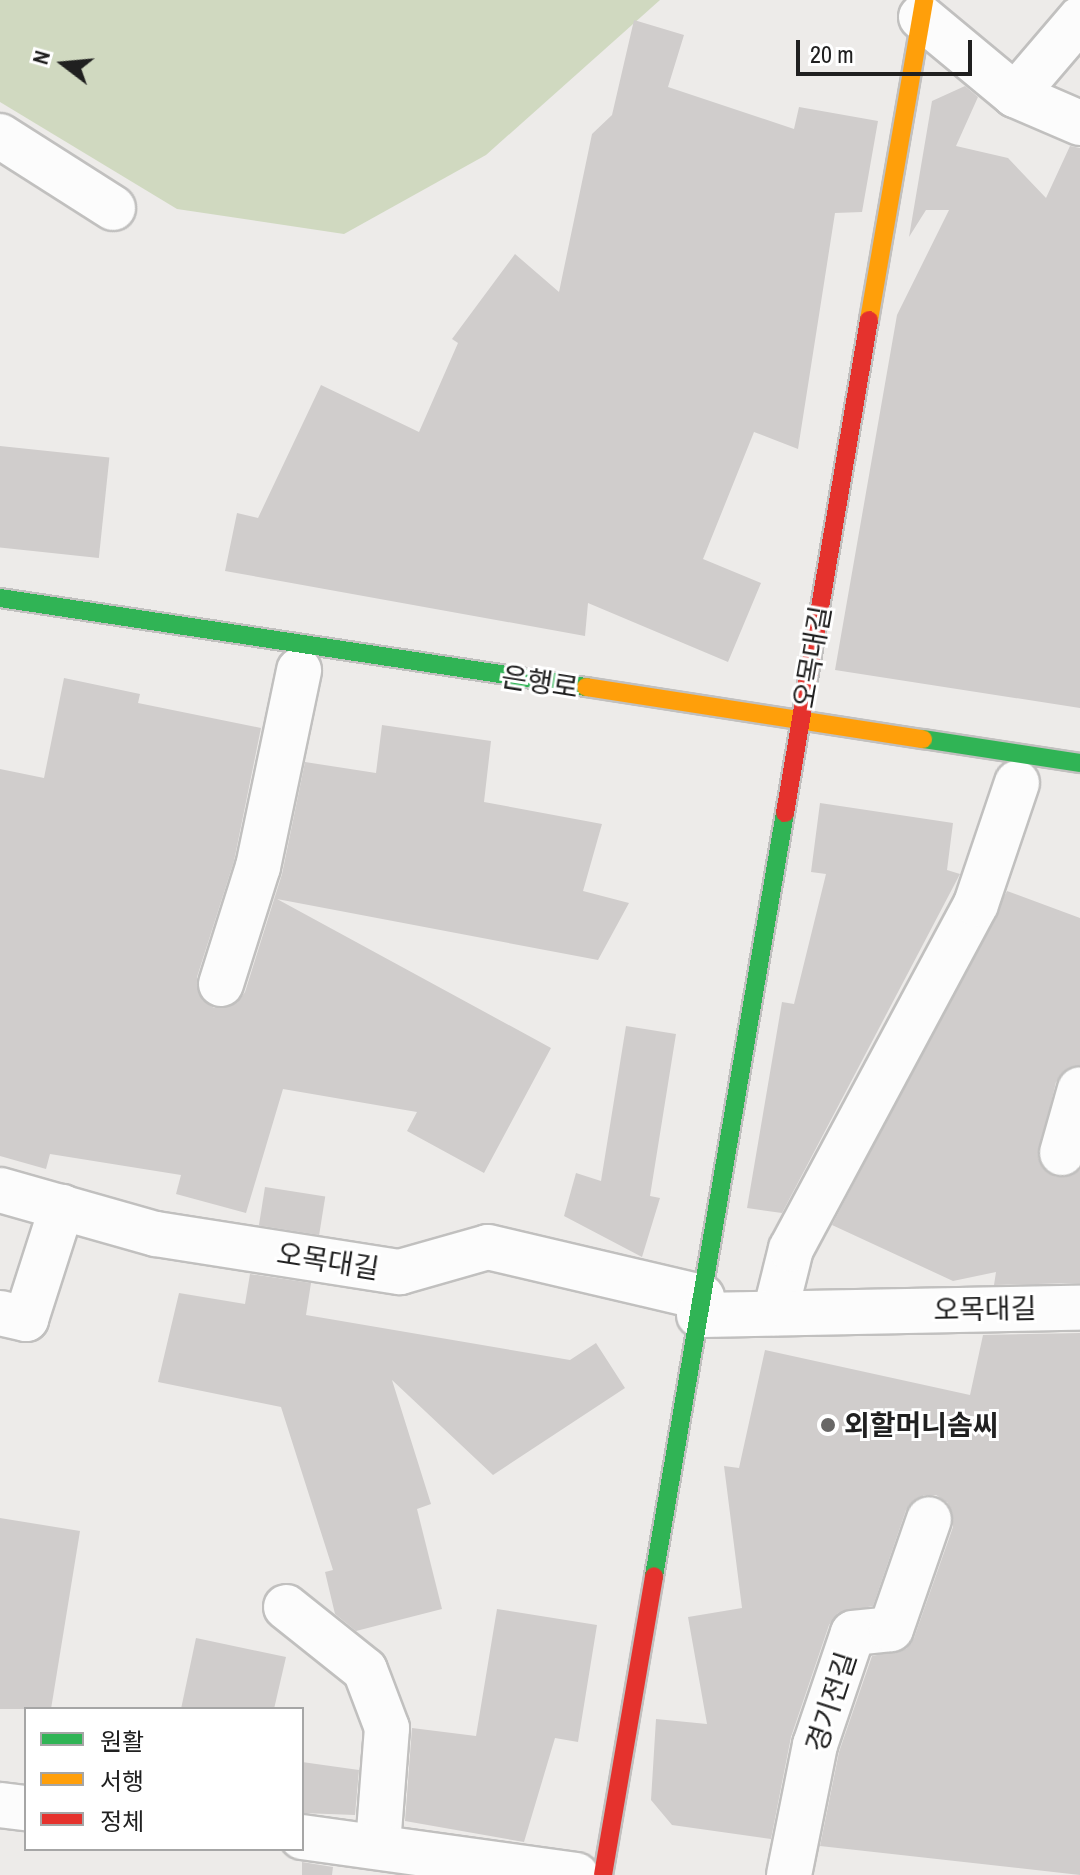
<!DOCTYPE html>
<html>
<head>
<meta charset="utf-8">
<style>
	body { margin:0 }
	#map { position:relative; width:1080px; height:1875px; overflow:hidden; background:#edebe9; font-family:"Archivo Narrow","Noto Sans KR",sans-serif }
	div>[style] { position:absolute }
	.forest>* { inset:0; background:#d0d9c0 }
	.building>* { inset:0; background:#d0cdcc; transform-origin:0 0 }
	.roads { filter:drop-shadow(2px 0 #c1c0bf) drop-shadow(-2px 0 #c1c0bf) drop-shadow(0 2px #c1c0bf) drop-shadow(0 -2px #c1c0bf) }
	.street>* { height:44px; margin:-22px; padding:0 22px; transform-origin:22px; border-radius:22px; background:#fcfcfc }
	.fast>* { height:18px; margin:-9px; padding:0 9px; transform-origin:9px; border-radius:9px; background:#30b455 }
	.slow>* { height:18px; margin:-9px; padding:0 9px; transform-origin:9px; border-radius:9px; background:#ff9f0a }
	.jam>* { height:18px; margin:-9px; padding:0 9px; transform-origin:9px; border-radius:9px; background:#e5322d }
	.dots>* { width:22px; height:22px; translate:-50% -50%; box-sizing:border-box; border:4px solid #fff; border-radius:50% }
	span { translate:-50% -50%; white-space:nowrap; text-align:center; line-height:1.15; -webkit-text-stroke:6px #fff; paint-order:stroke }
	.street-label { font-size:28px; color:#202020 }
	.poi-label { font-size:28px; color:#202020; font-weight:700 }
	.left { translate:0 -50%; text-align:left }
	.legend { position:absolute; left:24px; top:1707px; width:280px; height:144px; box-sizing:border-box; background:#fff; border:2px solid #a6a6a6; margin:0; padding:10px 14px; list-style:none; font-size:24px; color:#202020 }
	.legend li { display:flex; align-items:center; gap:16px; height:40px }
	.legend b { width:40px; border:2px solid #a6a6a6 }
	.north { position:absolute; left:24px; top:24px; width:80px; height:80px; -webkit-text-stroke:6px #fff; paint-order:stroke; rotate:286deg; font-size:22px; font-weight:700; line-height:32px; text-align:center; color:#202020 }
	.north::after { content:''; display:block; margin:auto; width:28px; height:36px; background:#202020; clip-path:polygon(50% 0,100% 100%,50% 72%,0 100%) }
	.scale { position:absolute; left:796px; top:40px; width:176px; height:36px; box-sizing:border-box; border:4px solid #202020; border-top:0; padding-left:10px; font-size:24px; line-height:28px; white-space:nowrap; color:#202020; -webkit-text-stroke:6px #fff; paint-order:stroke }
</style>
</head>
<body>
<div id="map">
	<div class="forest">
		<div style="clip-path:polygon(0 0,660px 0,486px 155px,344px 234px,177px 209px,0 102px)"></div>
	</div>
	<div class="building">
		<div style="clip-path:polygon(634px 20px,684px 35px,668px 87px,794px 129px,799px 107px,878px 121px,862px 212px,835px 213px,798px 449px,754px 432px,703px 559px,761px 583px,728px 662px,588px 603px,585px 636px,225px 571px,237px 513px,258px 518px,321px 385px,419px 432px,458px 343px,452px 339px,515px 254px,559px 292px,592px 134px,612px 115px)"></div>
		<div style="clip-path:polygon(965px 86px,978px 97px,956px 146px,1008px 158px,1046px 198px,1070px 146px,1080px 148px,1080px 708px,835px 670px,897px 315px,949px 210px,926px 210px,909px 237px,932px 101px)"></div>
		<div style="left:0;top:446px;width:110px;height:101px;rotate:6deg"></div>
		<div style="clip-path:polygon(64px 678px,140px 694px,138px 703px,261px 728px,234px 861px,197px 977px,202px 1000px,214px 1008px,237px 1003px,245px 992px,282px 874px,305px 762px,376px 773px,382px 725px,491px 741px,484px 802px,602px 824px,583px 891px,629px 903px,598px 960px,277px 899px,551px 1048px,484px 1173px,407px 1131px,417px 1112px,283px 1089px,246px 1213px,176px 1194px,181px 1175px,50px 1154px,46px 1169px,0 1156px,0 769px,44px 778px)"></div>
		<div style="clip-path:polygon(820px 803px,953px 823px,947px 870px,960px 874px,782px 1213px,747px 1208px,782px 1002px,794px 1004px,826px 874px,811px 872px)"></div>
		<div style="clip-path:polygon(1007px 891px,1080px 918px,1080px 1065px,1056px 1082px,1038px 1158px,1056px 1177px,1080px 1170px,1080px 1283px,994px 1285px,996px 1272px,953px 1281px,832px 1225px)"></div>
		<div style="clip-path:polygon(626px 1026px,676px 1034px,650px 1196px,660px 1198px,642px 1257px,564px 1216px,576px 1173px,601px 1181px)"></div>
		<div style="left:265px;top:1187px;width:61px;height:39px;rotate:9deg"></div>
		<div style="clip-path:polygon(250px 1274px,311px 1283px,306px 1315px,570px 1360px,596px 1343px,625px 1388px,493px 1475px,392px 1380px,431px 1504px,417px 1509px,442px 1609px,356px 1631px,335px 1614px,325px 1572px,333px 1570px,281px 1407px,158px 1382px,179px 1293px,245px 1304px)"></div>
		<div style="clip-path:polygon(1080px 1333px,1080px 1875px,820px 1846px,839px 1752px,872px 1656px,906px 1649px,914px 1638px,953px 1527px,948px 1503px,936px 1495px,924px 1495px,906px 1510px,873px 1606px,838px 1613px,829px 1625px,791px 1737px,771px 1839px,672px 1825px,651px 1800px,656px 1719px,707px 1724px,688px 1617px,742px 1608px,724px 1466px,739px 1468px,765px 1350px,970px 1395px,983px 1335px)"></div>
		<div style="clip-path:polygon(0 1518px,80px 1531px,51px 1709px,0 1709px)"></div>
		<div style="clip-path:polygon(497px 1609px,597px 1625px,578px 1742px,555px 1738px,524px 1842px,405px 1821px,412px 1728px,476px 1736px)"></div>
		<div style="clip-path:polygon(196px 1638px,286px 1657px,274px 1709px,181px 1709px)"></div>
		<div style="clip-path:polygon(302px 1762px,359px 1770px,355px 1815px,302px 1813px)"></div>
		<div style="clip-path:polygon(302px 1862px,333px 1867px,332px 1875px,302px 1875px)"></div>
	</div>
	<div class="roads">
		<div class="street">
			<div style="left:921px;top:17px;width:122px;rotate:39.7deg"></div>
			<div style="left:1015px;top:95px;width:71px;rotate:23.3deg"></div>
			<div style="left:1015px;top:95px;width:100px;rotate:-49.5deg"></div>
			<div style="left:0;top:136px;width:134px;rotate:32.5deg"></div>
			<div style="left:221px;top:984px;width:123px;rotate:-72.5deg"></div>
			<div style="left:258px;top:867px;width:201px;rotate:-78.2deg"></div>
			<div style="left:1062px;top:1153px;width:66px;rotate:-74.3deg"></div>
			<div style="left:0;top:1190px;width:162px;rotate:15.8deg"></div>
			<div style="left:156px;top:1234px;width:247px;rotate:8.9deg"></div>
			<div style="left:400px;top:1272px;width:91px;rotate:-15.9deg"></div>
			<div style="left:488px;top:1247px;width:220px;rotate:13.2deg"></div>
			<div style="left:0;top:1313px;width:27px;rotate:13deg"></div>
			<div style="left:26px;top:1319px;width:118px;rotate:-72.2deg"></div>
			<div style="left:775px;top:1313px;width:66px;rotate:-76deg"></div>
			<div style="left:791px;top:1249px;width:391px;rotate:-61.8deg"></div>
			<div style="left:976px;top:904px;width:128px;rotate:-71.3deg"></div>
			<div style="left:699px;top:1315px;width:381px;rotate:-1.1deg"></div>
			<div style="left:286px;top:1607px;width:101px;rotate:38.6deg"></div>
			<div style="left:365px;top:1670px;width:62px;rotate:69.2deg"></div>
			<div style="left:387px;top:1728px;width:117px;rotate:94.4deg"></div>
			<div style="left:0;top:1805px;width:26px;rotate:7deg"></div>
			<div style="left:302px;top:1837px;width:277px;rotate:7.9deg"></div>
			<div style="left:789px;top:1875px;width:133px;rotate:-78.7deg"></div>
			<div style="left:815px;top:1745px;width:118px;rotate:-71.3deg"></div>
			<div style="left:853px;top:1633px;width:38px;rotate:-6deg"></div>
			<div style="left:891px;top:1629px;width:116px;rotate:-70.9deg"></div>
		</div>
		<div class="fast">
			<div style="left:0;top:598px;width:593px;rotate:8.64deg"></div>
			<div style="left:923px;top:739px;width:159px;rotate:8.7deg"></div>
			<div style="left:654px;top:1576px;width:774px;rotate:-80.26deg"></div>
		</div>
		<div class="slow">
			<div style="left:869px;top:320px;width:325px;rotate:-80.2deg"></div>
			<div style="left:586px;top:687px;width:341px;rotate:8.8deg"></div>
		</div>
		<div class="jam">
			<div style="left:785px;top:813px;width:500px;rotate:-80.33deg"></div>
			<div style="left:603px;top:1875px;width:303px;rotate:-80.3deg"></div>
		</div>
	</div>
	<div class="dots">
		<div style="left:828px;top:1425px;background:#686766"></div>
	</div>
	<div class="street-label">
		<span style="left:812px;top:657px;rotate:-80deg">오목대길</span>
		<span style="left:540px;top:682px;rotate:9deg">은행로</span>
		<span style="left:328px;top:1261px;rotate:9deg">오목대길</span>
		<span style="left:985px;top:1309px;rotate:-1deg">오목대길</span>
		<span style="left:831px;top:1702px;rotate:-72deg">경기전길</span>
	</div>
	<div class="poi-label">
		<span class="left" style="left:844px;top:1425px">외할머니솜씨</span>
	</div>
	<ul class="legend">
	<li><b style="height:10px;background:#30b455"></b>원활</li>
	<li><b style="height:10px;background:#ff9f0a"></b>서행</li>
	<li><b style="height:10px;background:#e5322d"></b>정체</li>
	</ul>
	<div class="north">N</div>
	<div class="scale">20 m</div>
</div>
</body>
</html>
